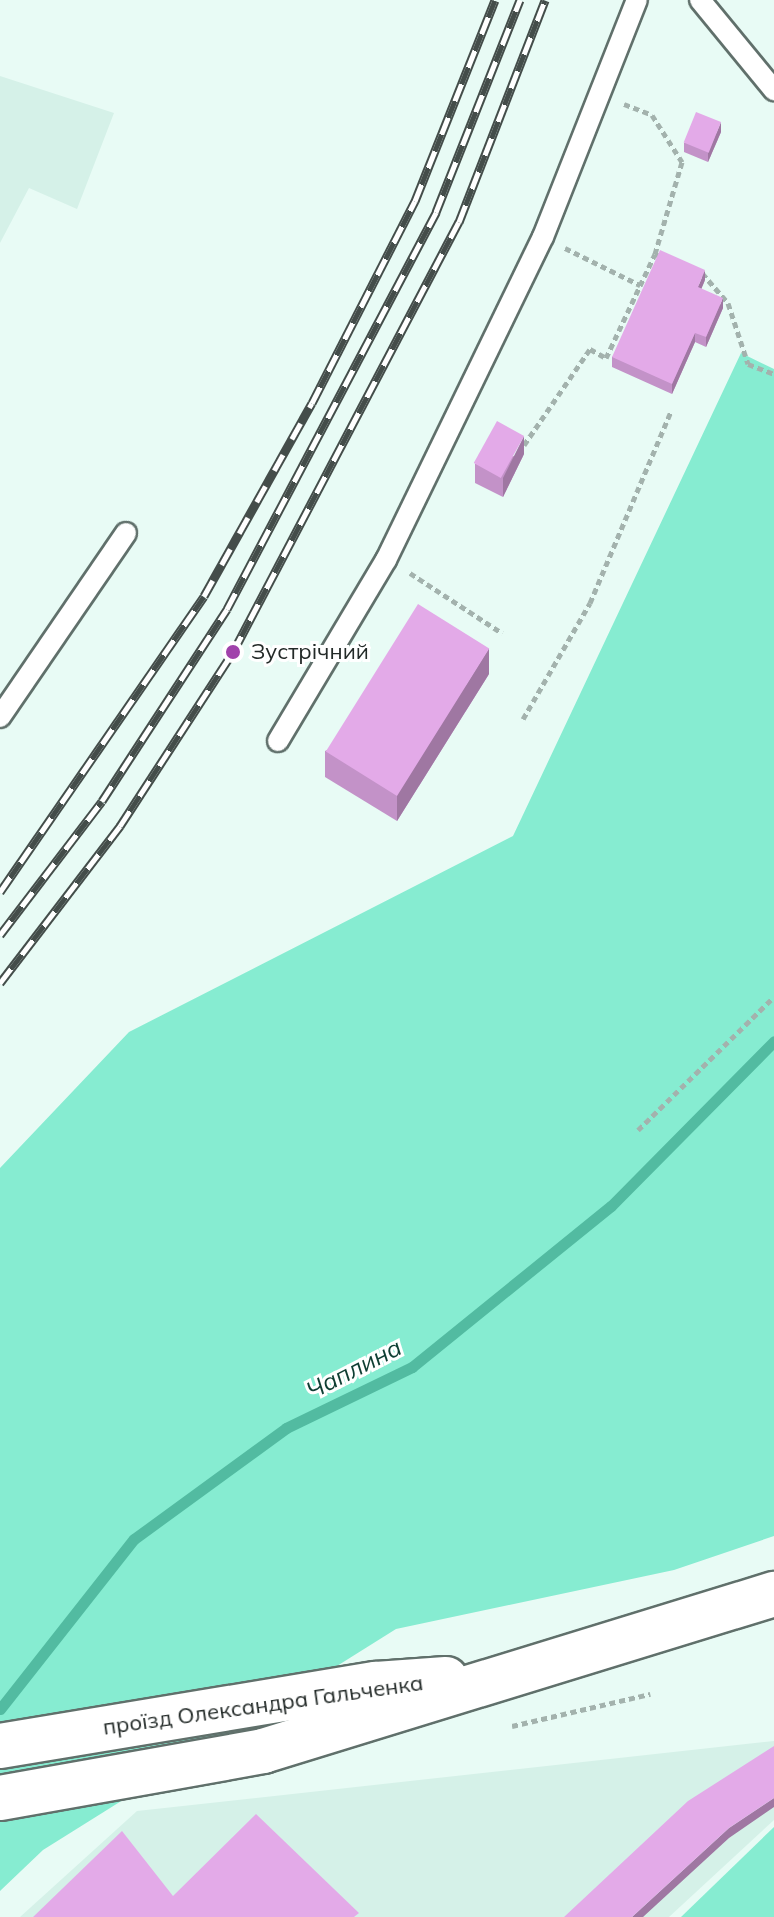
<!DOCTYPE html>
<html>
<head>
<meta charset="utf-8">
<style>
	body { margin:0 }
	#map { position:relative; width:774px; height:1917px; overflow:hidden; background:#e8fbf5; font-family:Mulish,sans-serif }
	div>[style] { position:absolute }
	.built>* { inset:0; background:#d5f1e8 }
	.green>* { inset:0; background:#86ecd1 }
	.stream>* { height:11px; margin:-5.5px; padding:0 5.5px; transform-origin:5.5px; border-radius:5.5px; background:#52bba1 }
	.path>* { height:5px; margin-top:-2.5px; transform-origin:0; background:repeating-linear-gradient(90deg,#a3b2ad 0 6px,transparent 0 10px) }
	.roads { filter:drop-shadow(2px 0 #60706b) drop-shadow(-2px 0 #60706b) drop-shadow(0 2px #60706b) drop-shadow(0 -2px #60706b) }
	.lane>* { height:20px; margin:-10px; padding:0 10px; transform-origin:10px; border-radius:10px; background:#fff }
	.secondary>* { height:44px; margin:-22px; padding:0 22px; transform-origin:22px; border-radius:22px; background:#fff }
	.rail>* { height:9px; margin-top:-4.5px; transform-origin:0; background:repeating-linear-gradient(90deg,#fff 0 18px,#444d4a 0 36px); box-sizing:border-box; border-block:2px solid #444d4a }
	.wall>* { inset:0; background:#c392c8 }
	.shaded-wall>* { inset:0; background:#9f77a2 }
	.building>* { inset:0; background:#e3aae8; transform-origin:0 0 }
	.dots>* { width:22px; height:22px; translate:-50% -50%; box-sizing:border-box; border:4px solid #fff; border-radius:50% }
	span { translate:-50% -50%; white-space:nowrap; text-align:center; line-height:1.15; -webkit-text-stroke:6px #fff; paint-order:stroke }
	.poi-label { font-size:22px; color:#232a28 }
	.left { translate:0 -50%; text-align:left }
	.street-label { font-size:22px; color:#232a28 }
	.water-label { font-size:24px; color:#0e3e33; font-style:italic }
</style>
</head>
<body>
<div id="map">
	<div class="built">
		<div style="clip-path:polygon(0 76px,114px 113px,77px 209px,29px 188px,0 243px)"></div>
		<div style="clip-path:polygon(774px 1741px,774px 1820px,669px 1917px,20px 1917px,137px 1811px)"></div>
	</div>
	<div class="green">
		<div style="clip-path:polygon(741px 353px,774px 369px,774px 1536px,674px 1570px,396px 1629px,43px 1850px,0 1891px,0 1168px,129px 1032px,513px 836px)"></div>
		<div style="clip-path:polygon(774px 1827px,774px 1917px,681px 1917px)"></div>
	</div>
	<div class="stream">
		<div style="left:0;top:1709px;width:216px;rotate:-51.8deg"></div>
		<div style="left:134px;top:1539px;width:188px;rotate:-36.1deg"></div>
		<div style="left:286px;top:1428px;width:140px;rotate:-25.8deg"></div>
		<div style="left:412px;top:1367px;width:256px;rotate:-39deg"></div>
		<div style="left:611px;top:1206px;width:232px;rotate:-45.3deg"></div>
	</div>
	<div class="path">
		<div style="left:624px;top:104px;width:30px;rotate:21deg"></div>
		<div style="left:652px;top:115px;width:56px;rotate:57.4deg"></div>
		<div style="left:682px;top:162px;width:96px;rotate:106.4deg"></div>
		<div style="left:655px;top:254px;width:9px;rotate:21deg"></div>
		<div style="left:565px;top:248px;width:84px;rotate:26.3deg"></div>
		<div style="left:702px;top:273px;width:40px;rotate:49deg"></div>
		<div style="left:728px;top:303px;width:64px;rotate:71.8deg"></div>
		<div style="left:748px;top:364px;width:28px;rotate:21deg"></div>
		<div style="left:524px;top:445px;width:116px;rotate:-55.5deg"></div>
		<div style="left:590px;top:349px;width:18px;rotate:29deg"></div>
		<div style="left:606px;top:358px;width:115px;rotate:-64.8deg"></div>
		<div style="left:410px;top:573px;width:110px;rotate:33.1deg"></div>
		<div style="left:523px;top:719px;width:134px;rotate:-60deg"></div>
		<div style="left:590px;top:603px;width:208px;rotate:-67.1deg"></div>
		<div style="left:638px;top:1130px;width:190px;rotate:-44.4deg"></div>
		<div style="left:512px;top:1726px;width:142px;rotate:-13.1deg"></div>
	</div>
	<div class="roads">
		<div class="lane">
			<div style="left:700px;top:0;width:117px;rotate:50.6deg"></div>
			<div style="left:0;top:717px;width:223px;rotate:-55.6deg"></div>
			<div style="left:278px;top:741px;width:211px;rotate:-59.2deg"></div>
			<div style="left:386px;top:560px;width:359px;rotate:-64.1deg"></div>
			<div style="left:543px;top:237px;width:255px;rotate:-68.4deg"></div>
		</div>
		<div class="secondary">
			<div style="left:0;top:1746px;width:381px;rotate:-9.4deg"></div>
			<div style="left:376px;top:1684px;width:70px;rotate:-4.1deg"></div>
			<div style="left:0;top:1798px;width:267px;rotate:-10.1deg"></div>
			<div style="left:263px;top:1751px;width:535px;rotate:-17.08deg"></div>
		</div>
	</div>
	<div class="rail">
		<div style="left:0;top:892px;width:359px;rotate:-55.4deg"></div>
		<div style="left:204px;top:596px;width:221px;rotate:-60.8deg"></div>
		<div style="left:312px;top:403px;width:227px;rotate:-63deg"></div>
		<div style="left:415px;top:201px;width:216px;rotate:-68.3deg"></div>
		<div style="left:0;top:935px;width:168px;rotate:-52.7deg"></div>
		<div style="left:102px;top:801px;width:229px;rotate:-56.9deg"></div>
		<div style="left:227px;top:609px;width:449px;rotate:-62.2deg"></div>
		<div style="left:436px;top:212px;width:228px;rotate:-68.4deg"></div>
		<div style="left:0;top:983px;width:198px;rotate:-52.6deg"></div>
		<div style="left:120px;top:826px;width:207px;rotate:-57deg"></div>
		<div style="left:233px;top:652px;width:486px;rotate:-62.3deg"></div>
		<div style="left:459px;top:222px;width:238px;rotate:-68.8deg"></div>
	</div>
	<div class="wall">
		<div style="clip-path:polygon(721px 132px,708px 162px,684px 152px,684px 143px)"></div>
		<div style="clip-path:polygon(705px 280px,701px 289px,723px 308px,706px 347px,695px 342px,672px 394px,612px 367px,612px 357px)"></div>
		<div style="clip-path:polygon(524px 454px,503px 497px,475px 483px,475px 464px)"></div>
		<div style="clip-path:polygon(489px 674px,397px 821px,325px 777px,325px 751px)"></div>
	</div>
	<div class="shaded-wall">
		<div style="clip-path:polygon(721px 122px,721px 132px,708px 162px,708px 153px)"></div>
		<div style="clip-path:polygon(705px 270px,705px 280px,698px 297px,698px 287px)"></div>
		<div style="clip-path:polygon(723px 298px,723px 308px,706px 347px,706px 337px)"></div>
		<div style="clip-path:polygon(695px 333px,695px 342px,672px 394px,672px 384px)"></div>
		<div style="clip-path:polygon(524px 436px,524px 454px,503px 497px,503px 478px)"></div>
		<div style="clip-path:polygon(489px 648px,489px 674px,397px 821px,397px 795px)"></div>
		<div style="clip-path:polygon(774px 1798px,774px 1807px,729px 1838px,643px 1917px,632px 1917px,729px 1828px)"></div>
	</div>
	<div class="building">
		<div style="left:696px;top:112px;width:27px;height:33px;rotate:22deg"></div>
		<div style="clip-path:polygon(660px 250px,705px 270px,698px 287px,723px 298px,706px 337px,695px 333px,672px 384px,612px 357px)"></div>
		<div style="left:497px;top:421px;width:31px;height:48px;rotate:29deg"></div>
		<div style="left:418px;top:604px;width:84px;height:174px;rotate:32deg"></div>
		<div style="clip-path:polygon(774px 1746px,774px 1798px,729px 1828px,632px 1917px,564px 1917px,688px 1801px)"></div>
		<div style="clip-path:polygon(256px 1814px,359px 1913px,354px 1917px,33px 1917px,122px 1831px,173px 1896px)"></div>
	</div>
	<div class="dots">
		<div style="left:233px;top:652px;background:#a042ab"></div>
	</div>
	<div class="poi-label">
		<span class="left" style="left:251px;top:652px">Зустрічний</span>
	</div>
	<div class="street-label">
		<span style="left:263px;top:1705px;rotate:-8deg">проїзд Олександра Гальченка</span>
	</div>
	<div class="water-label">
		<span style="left:354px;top:1369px;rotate:-27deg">Чаплина</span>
	</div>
</div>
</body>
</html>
